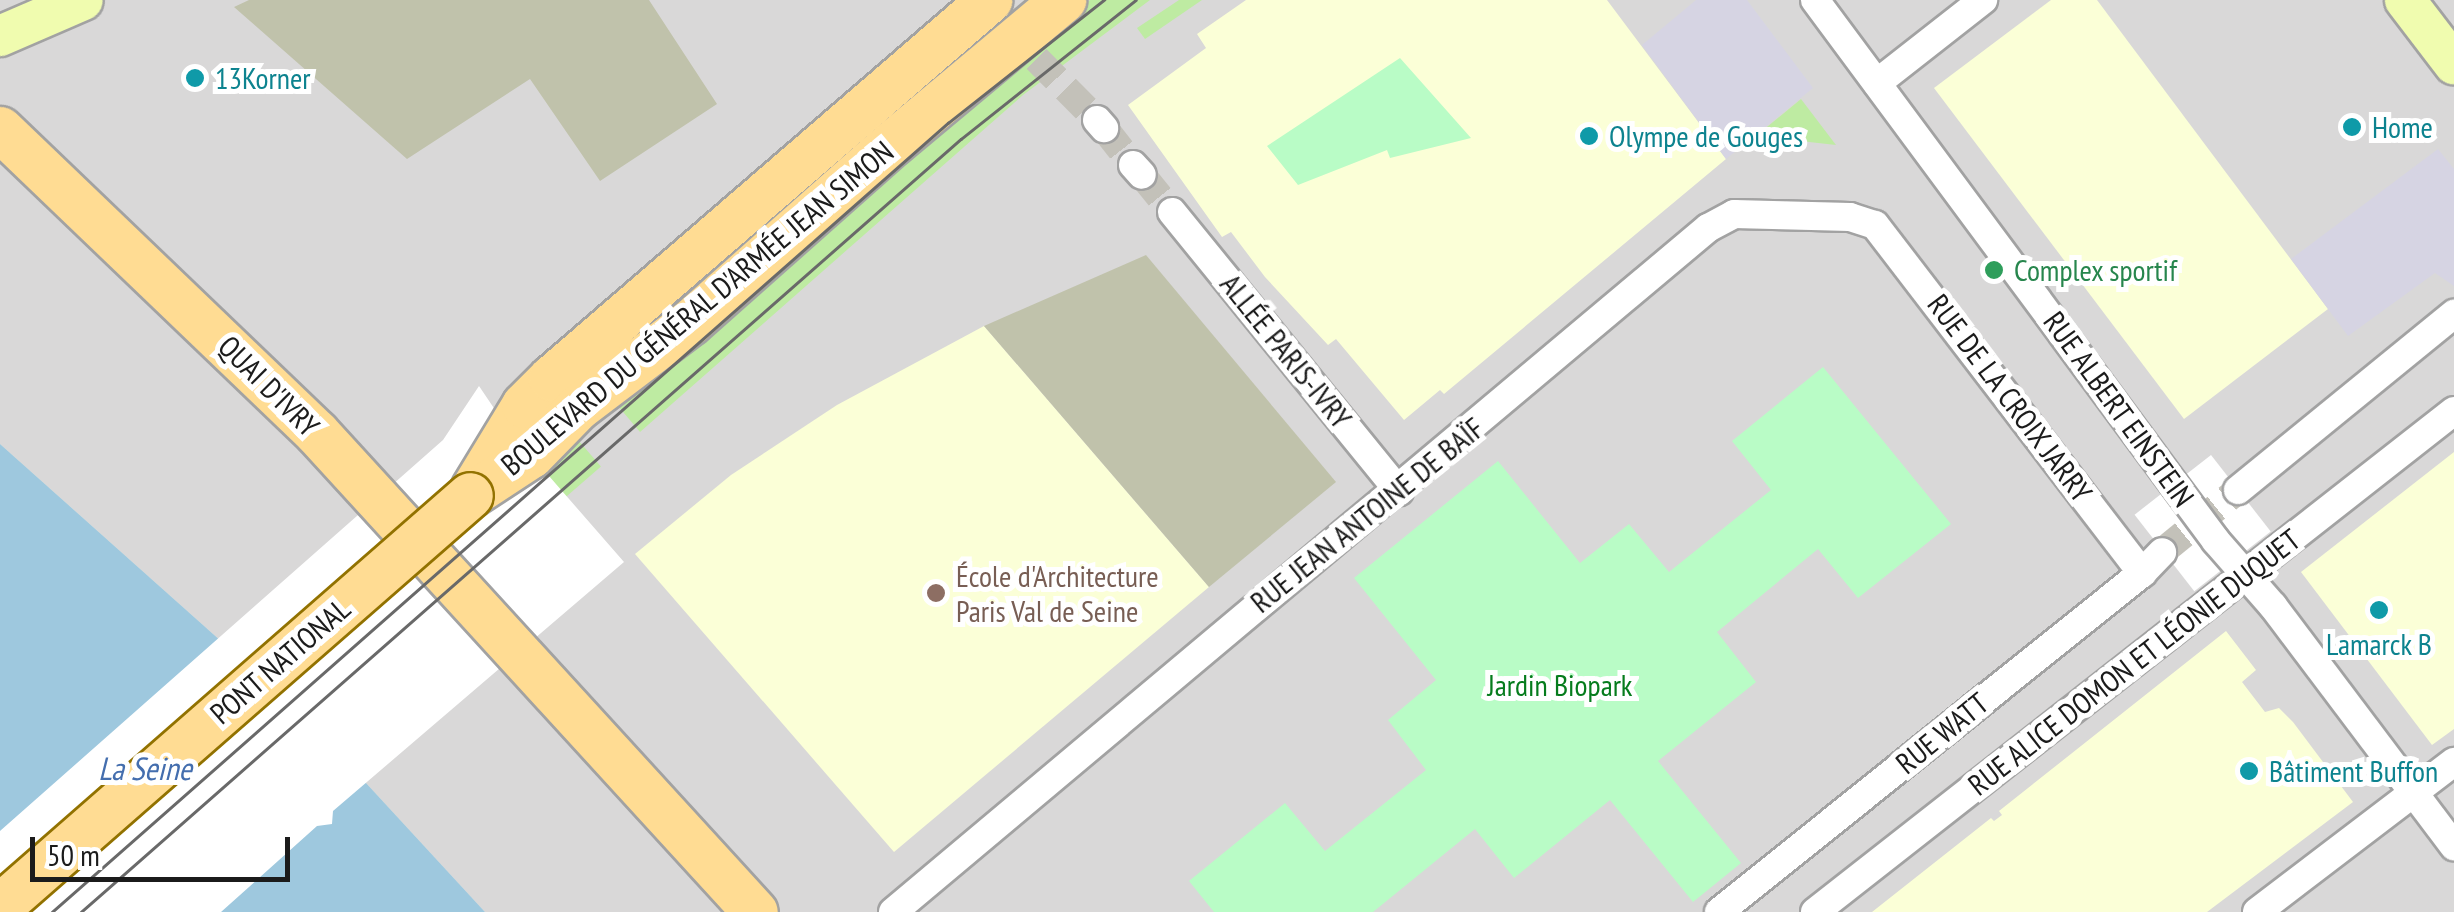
<!DOCTYPE html>
<html>
<head>
<meta charset="utf-8">
<style>
	body { margin:0 }
	#map { position:relative; width:2454px; height:912px; overflow:hidden; background:#edeae0; font-family:"PT Sans Narrow",sans-serif }
	div>[style] { position:absolute }
	.residential>* { inset:0; background:#d9d8d8 }
	.education>* { inset:0; background:#fbffd7 }
	.construction>* { inset:0; background:#c0c2ab }
	.grass>* { inset:0; background:#beeba2; transform-origin:0 0 }
	.park>* { inset:0; background:#b9fcc6 }
	.plaza>* { inset:0; background:#d6d4e3 }
	.water>* { inset:0; background:#9ec8de }
	.pier>* { inset:0; background:#fff; transform-origin:0 0 }
	.street-tunnel>* { height:28px; margin-top:-14px; transform-origin:0; background:repeating-linear-gradient(90deg,#c3c1b9 0 28px,transparent 0 42px) }
	.roads { filter:drop-shadow(2px 0 #a2a2a2) drop-shadow(-2px 0 #a2a2a2) drop-shadow(0 2px #a2a2a2) drop-shadow(0 -2px #a2a2a2) }
	.street>* { height:28px; margin:-14px; padding:0 14px; transform-origin:14px; border-radius:14px; background:#fff }
	.secondary>* { height:40px; margin:-20px; padding:0 20px; transform-origin:20px; border-radius:20px; background:#f0fcaf }
	.primary>* { height:45px; margin:-22.5px; padding:0 22.5px; transform-origin:22.5px; border-radius:22.5px; background:#ffdc93 }
	.tram>* { height:2.5px; margin:-1.25px; padding:0 1.25px; transform-origin:1.25px; border-radius:1.25px; background:#696969 }
	.bridges { filter:drop-shadow(2px 0 #927200) drop-shadow(-2px 0 #927200) drop-shadow(0 2px #927200) drop-shadow(0 -2px #927200) }
	.primary-bridge>* { height:45px; margin:-22.5px; padding:0 22.5px; transform-origin:22.5px; border-radius:22.5px; background:#ffdc93 }
	.dots>* { width:28px; height:28px; translate:-50% -50%; box-sizing:border-box; border:5px solid #fff; border-radius:50% }
	span { translate:-50% -50%; white-space:nowrap; text-align:center; line-height:1.15; -webkit-text-stroke:10px #fff; paint-order:stroke }
	.culture-label { font-size:30px; color:#0d838f }
	.left { translate:0 -50%; text-align:left }
	.leisure-label { font-size:30px; color:#27864d }
	.street-label { font-size:30px; color:#1b1b1b }
	.education-label { font-size:30px; color:#785e54 }
	.park-label { font-size:30px; color:#067c1d }
	.water-label { font-size:32px; color:#446eae; font-style:italic }
	.scale { position:absolute; left:30px; top:837px; width:260px; height:45px; box-sizing:border-box; border:5px solid #1b1b1b; border-top:0; padding-left:12px; font-size:30px; line-height:35px; white-space:nowrap; color:#1b1b1b; -webkit-text-stroke:8px #fff; paint-order:stroke }
</style>
</head>
<body>
<div id="map">
	<div class="residential">
		<div style="clip-path:polygon(0 0,2454px 0,2454px 912px,485px 912px,366px 783px,240px 658px,0 444px)"></div>
	</div>
	<div class="education">
		<div style="clip-path:polygon(1246px 0,1607px 0,1726px 159px,1444px 394px,1440px 390px,1404px 420px,1336px 339px,1328px 345px,1265px 277px,1231px 232px,1222px 237px,1128px 105px,1206px 48px,1197px 34px)"></div>
		<div style="clip-path:polygon(2051px 0,2097px 0,2328px 309px,2184px 419px,1934px 88px)"></div>
		<div style="clip-path:polygon(984px 326px,1209px 587px,894px 852px,635px 554px,731px 475px,837px 405px)"></div>
		<div style="clip-path:polygon(2454px 452px,2454px 729px,2432px 745px,2301px 572px)"></div>
		<div style="clip-path:polygon(2226px 631px,2256px 670px,2242px 682px,2265px 712px,2279px 708px,2293px 722px,2353px 802px,2207px 912px,1872px 912px,1991px 818px,1994px 821px,2002px 815px,1999px 811px)"></div>
	</div>
	<div class="construction">
		<div style="clip-path:polygon(249px 0,649px 0,717px 104px,600px 181px,530px 79px,407px 159px,234px 7px)"></div>
		<div style="clip-path:polygon(1146px 255px,1336px 482px,1209px 587px,984px 326px)"></div>
	</div>
	<div class="grass">
		<div style="clip-path:polygon(1090px 0,1150px 0,1023px 95px,640px 432px,618px 406px,944px 119px)"></div>
		<div style="clip-path:polygon(1179px 0,1202px 0,1145px 39px,1137px 28px)"></div>
		<div style="clip-path:polygon(1801px 99px,1836px 145px,1756px 136px)"></div>
		<div style="left:578px;top:440px;width:35px;height:87px;rotate:49deg"></div>
	</div>
	<div class="park">
		<div style="clip-path:polygon(1400px 58px,1471px 138px,1390px 158px,1387px 150px,1298px 185px,1267px 146px)"></div>
		<div style="clip-path:polygon(1823px 367px,1951px 524px,1858px 598px,1818px 549px,1717px 632px,1756px 682px,1658px 761px,1741px 863px,1693px 902px,1610px 800px,1514px 878px,1475px 829px,1373px 912px,1214px 912px,1189px 881px,1285px 803px,1325px 851px,1426px 770px,1388px 720px,1436px 680px,1354px 578px,1498px 461px,1580px 563px,1629px 524px,1669px 572px,1771px 490px,1732px 441px)"></div>
	</div>
	<div class="plaza">
		<div style="clip-path:polygon(1696px 0,1747px 0,1813px 88px,1726px 159px,1642px 45px)"></div>
		<div style="clip-path:polygon(2438px 149px,2454px 169px,2454px 286px,2435px 273px,2348px 336px,2291px 259px)"></div>
	</div>
	<div class="water">
		<div style="clip-path:polygon(0 444px,240px 658px,366px 783px,485px 912px,0 912px)"></div>
	</div>
	<div class="pier">
		<div style="clip-path:polygon(479px 386px,508px 429px,624px 562px,333px 811px,332px 824px,317px 826px,221px 912px,0 912px,0 831px,443px 440px)"></div>
		<div style="left:2211px;top:455px;width:97px;height:97px;rotate:52deg"></div>
	</div>
	<div class="street-tunnel">
		<div style="left:1007px;top:29px;width:128px;rotate:45.3deg"></div>
		<div style="left:1104px;top:128px;width:47px;rotate:51.9deg"></div>
		<div style="left:1142px;top:175px;width:48px;rotate:51deg"></div>
		<div style="left:2162px;top:552px;width:98px;rotate:-39.2deg"></div>
	</div>
	<div class="roads">
		<div class="street">
			<div style="left:1815px;top:0;width:673px;rotate:53.45deg"></div>
			<div style="left:2216px;top:541px;width:86px;rotate:48.8deg"></div>
			<div style="left:2273px;top:606px;width:301px;rotate:53deg"></div>
			<div style="left:1877px;top:83px;width:135px;rotate:-38.1deg"></div>
			<div style="left:1097px;top:120px;width:11px;rotate:49deg"></div>
			<div style="left:1133px;top:165px;width:13px;rotate:48deg"></div>
			<div style="left:1172px;top:212px;width:360px;rotate:50.9deg"></div>
			<div style="left:2238px;top:490px;width:279px;rotate:-39.2deg"></div>
			<div style="left:893px;top:912px;width:1064px;rotate:-40.01deg"></div>
			<div style="left:1708px;top:228px;width:30px;rotate:-28deg"></div>
			<div style="left:1734px;top:214px;width:116px;rotate:1.5deg"></div>
			<div style="left:1850px;top:217px;width:26px;rotate:18deg"></div>
			<div style="left:1875px;top:225px;width:439px;rotate:52.5deg"></div>
			<div style="left:1719px;top:912px;width:542px;rotate:-38.71deg"></div>
			<div style="left:2142px;top:573px;width:29px;rotate:-46deg"></div>
			<div style="left:1815px;top:912px;width:812px;rotate:-38.1deg"></div>
			<div style="left:2257px;top:912px;width:248px;rotate:-37.3deg"></div>
		</div>
		<div class="secondary">
			<div style="left:2405px;top:0;width:81px;rotate:52.6deg"></div>
			<div style="left:0;top:36px;width:90px;rotate:-23.4deg"></div>
		</div>
		<div class="primary">
			<div style="left:0;top:129px;width:438px;rotate:43.8deg"></div>
			<div style="left:316px;top:432px;width:650px;rotate:47.55deg"></div>
			<div style="left:473px;top:489px;width:98px;rotate:-58.7deg"></div>
			<div style="left:524px;top:405px;width:38px;rotate:-45deg"></div>
			<div style="left:551px;top:378px;width:579px;rotate:-40.79deg"></div>
			<div style="left:470px;top:495px;width:73px;rotate:-33.3deg"></div>
			<div style="left:531px;top:455px;width:67px;rotate:-45.6deg"></div>
			<div style="left:578px;top:407px;width:141px;rotate:-37.2deg"></div>
			<div style="left:690px;top:322px;width:271px;rotate:-41.6deg"></div>
			<div style="left:893px;top:142px;width:222px;rotate:-39.9deg"></div>
		</div>
	</div>
	<div class="tram">
		<div style="left:52px;top:912px;width:1194px;rotate:-41.37deg"></div>
		<div style="left:948px;top:123px;width:199px;rotate:-38.3deg"></div>
		<div style="left:81px;top:912px;width:1171px;rotate:-41.3deg"></div>
		<div style="left:961px;top:139px;width:223px;rotate:-38.5deg"></div>
	</div>
	<div class="bridges">
		<div class="primary-bridge">
			<div style="left:0;top:906px;width:624px;rotate:-41.17deg"></div>
		</div>
	</div>
	<div class="dots">
		<div style="left:195px;top:78px;background:#0f9aa8"></div>
		<div style="left:2352px;top:127px;background:#0f9aa8"></div>
		<div style="left:1589px;top:136px;background:#0f9aa8"></div>
		<div style="left:1994px;top:270px;background:#2e9e5b"></div>
		<div style="left:936px;top:593px;background:#8d6e63"></div>
		<div style="left:2379px;top:610px;background:#0f9aa8"></div>
		<div style="left:2249px;top:771px;background:#0f9aa8"></div>
	</div>
	<div class="culture-label">
		<span class="left" style="left:215px;top:78px">13Korner</span>
		<span class="left" style="left:2372px;top:127px">Home</span>
		<span class="left" style="left:1609px;top:136px">Olympe de Gouges</span>
		<span style="left:2379px;top:644px">Lamarck B</span>
		<span class="left" style="left:2269px;top:771px">Bâtiment Buffon</span>
	</div>
	<div class="leisure-label">
		<span class="left" style="left:2014px;top:270px">Complex sportif</span>
	</div>
	<div class="street-label">
		<span style="left:697px;top:308px;rotate:-40deg">BOULEVARD DU GÉNÉRAL D'ARMÉE JEAN SIMON</span>
		<span style="left:1286px;top:351px;rotate:51deg">ALLÉE PARIS-IVRY</span>
		<span style="left:269px;top:386px;rotate:45deg">QUAI D'IVRY</span>
		<span style="left:2010px;top:398px;rotate:53deg">RUE DE LA CROIX JARRY</span>
		<span style="left:2119px;top:409px;rotate:54deg">RUE ALBERT EINSTEIN</span>
		<span style="left:1367px;top:515px;rotate:-39deg">RUE JEAN ANTOINE DE BAÏF</span>
		<span style="left:280px;top:661px;rotate:-41deg">PONT NATIONAL</span>
		<span style="left:2134px;top:662px;rotate:-38deg">RUE ALICE DOMON ET LÉONIE DUQUET</span>
		<span style="left:1942px;top:733px;rotate:-39deg">RUE WATT</span>
	</div>
	<div class="education-label">
		<span class="left" style="left:956px;top:593px">École d'Architecture<br>Paris Val de Seine</span>
	</div>
	<div class="park-label">
		<span style="left:1560px;top:685px">Jardin Biopark</span>
	</div>
	<div class="water-label">
		<span style="left:145px;top:768px">La Seine</span>
	</div>
	<div class="scale">50 m</div>
</div>
</body>
</html>
